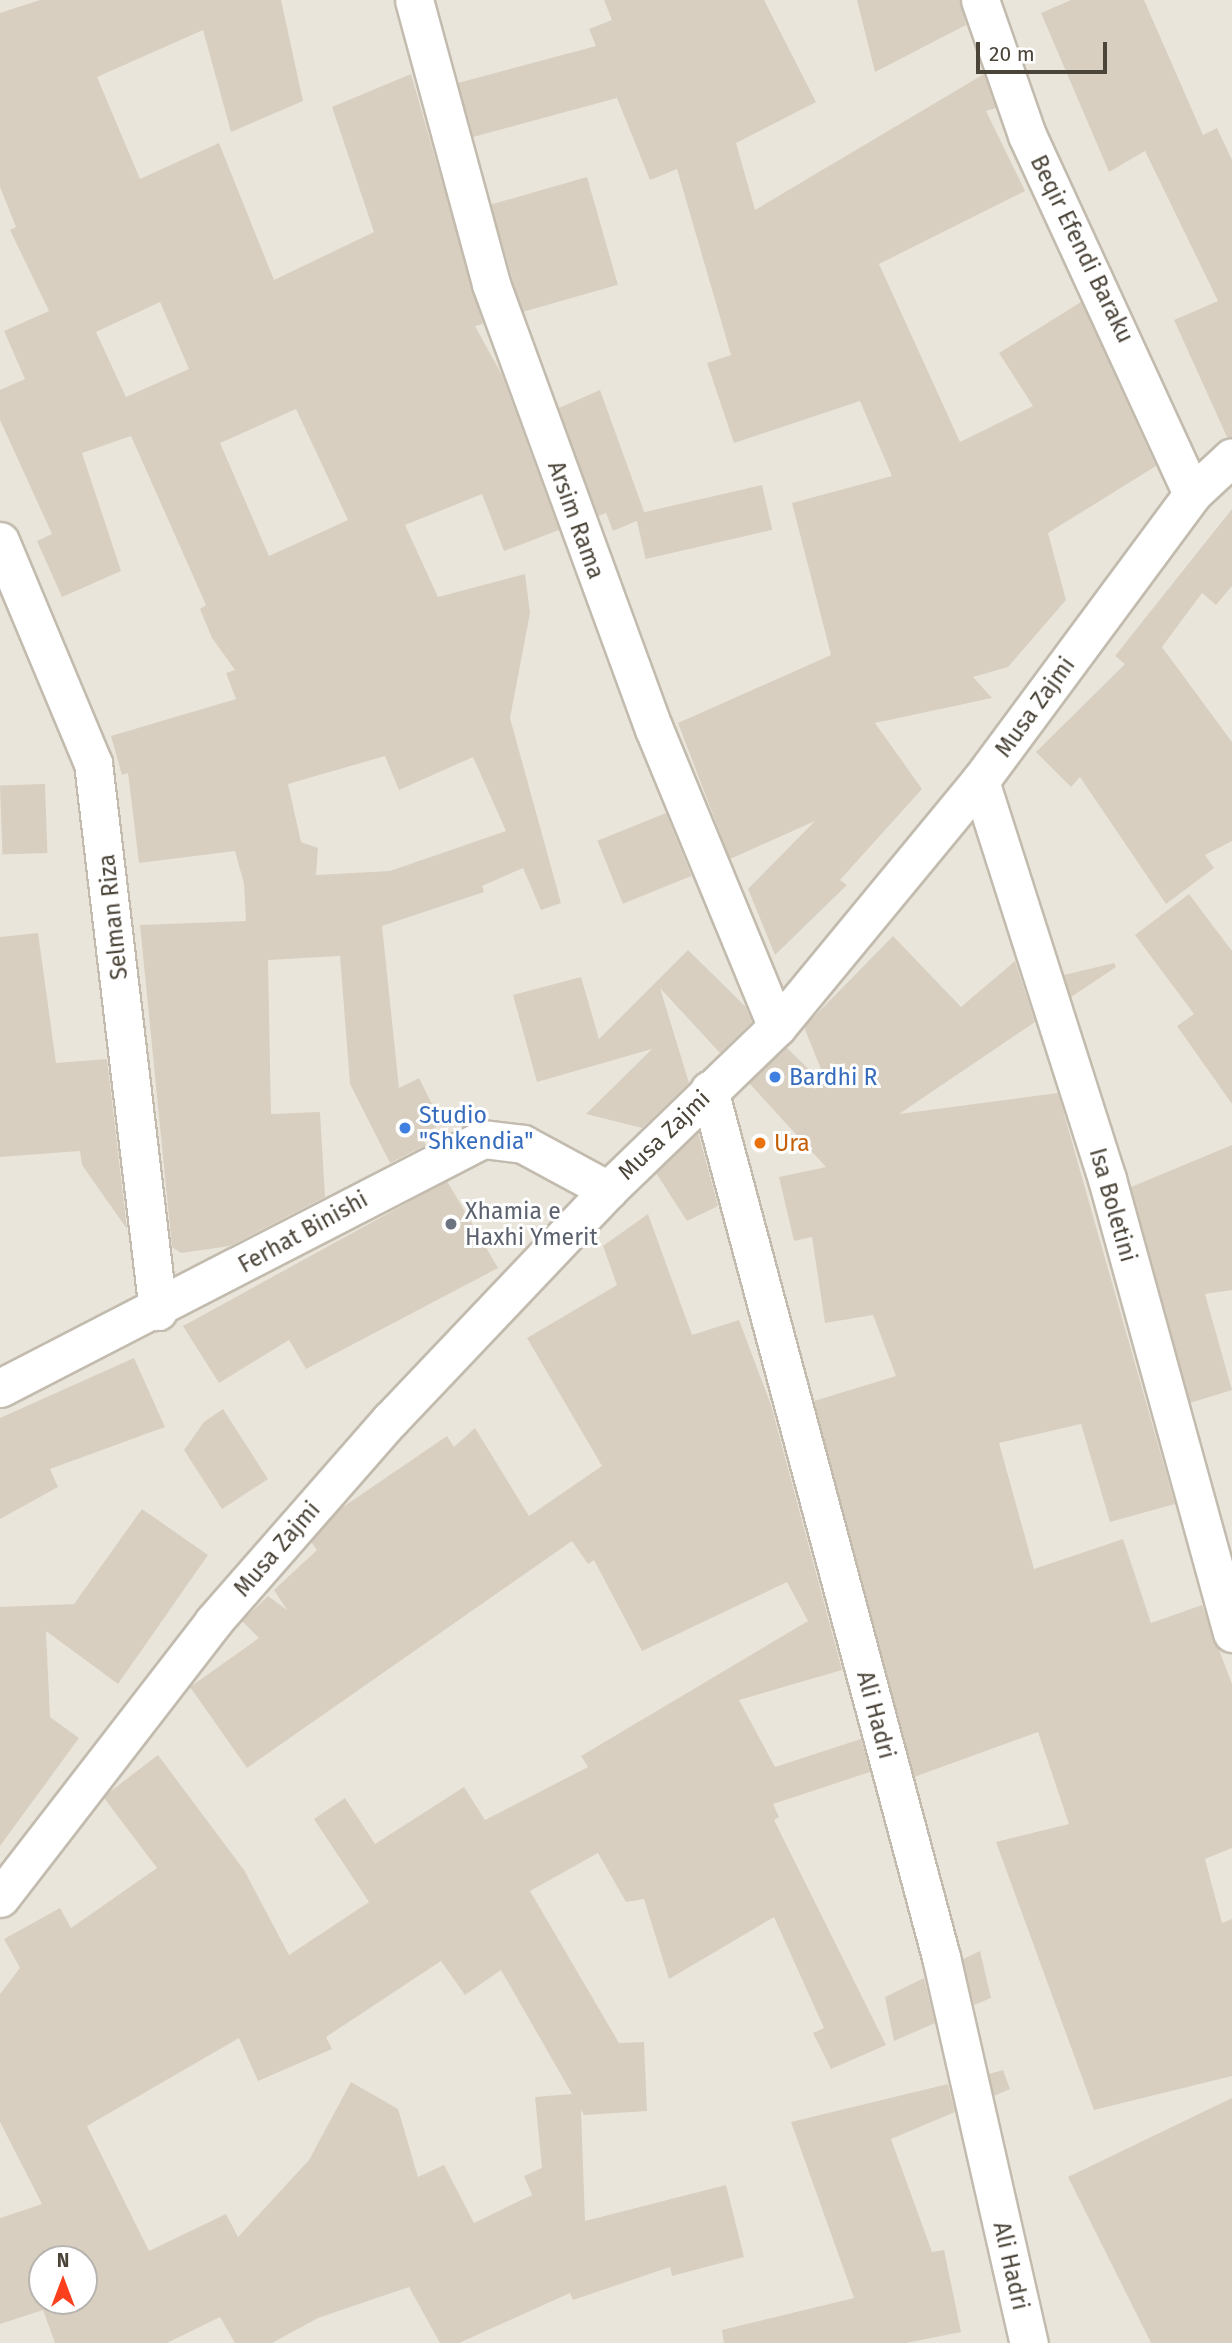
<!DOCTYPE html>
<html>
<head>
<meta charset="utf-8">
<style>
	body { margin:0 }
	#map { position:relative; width:1232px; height:2343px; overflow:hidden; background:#f6f3ec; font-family:"Fira Sans",sans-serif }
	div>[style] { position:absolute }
	.residential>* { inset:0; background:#eae5da }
	.building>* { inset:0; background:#d8cfc1; transform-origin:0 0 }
	.roads { filter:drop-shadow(2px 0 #c2bbae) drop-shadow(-2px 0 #c2bbae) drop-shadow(0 2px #c2bbae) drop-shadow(0 -2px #c2bbae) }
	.street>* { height:37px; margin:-18.5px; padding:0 18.5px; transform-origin:18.5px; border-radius:18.5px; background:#fff }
	.dots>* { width:19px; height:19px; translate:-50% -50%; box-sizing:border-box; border:4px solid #fff; border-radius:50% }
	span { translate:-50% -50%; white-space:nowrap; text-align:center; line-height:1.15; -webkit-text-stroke:6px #fff; paint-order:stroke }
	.street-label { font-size:23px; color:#4b4439 }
	.shop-label { font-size:23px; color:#366cbe }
	.left { translate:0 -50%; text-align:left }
	.food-label { font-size:23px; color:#c56008 }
	.worship-label { font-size:23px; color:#5b616d }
	.north { position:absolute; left:28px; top:2245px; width:70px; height:70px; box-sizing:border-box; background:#fff; border:2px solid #b7b4b0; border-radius:50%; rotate:0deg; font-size:19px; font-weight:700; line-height:28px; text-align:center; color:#4b4439 }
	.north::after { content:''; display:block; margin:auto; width:24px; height:32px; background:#fc3f1d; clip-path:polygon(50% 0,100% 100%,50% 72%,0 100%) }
	.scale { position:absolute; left:976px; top:42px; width:131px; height:32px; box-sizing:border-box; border:4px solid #4b4439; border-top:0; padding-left:9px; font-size:21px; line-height:24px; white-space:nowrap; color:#4b4439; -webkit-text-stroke:5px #fff; paint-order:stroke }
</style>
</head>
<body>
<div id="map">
	<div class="residential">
		<div style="clip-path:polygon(evenodd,0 0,1232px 0,1232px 2343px,0 2343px,0 0,42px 2259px,84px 2259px,84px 2301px,42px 2301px,42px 2259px)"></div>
	</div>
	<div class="building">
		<div style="clip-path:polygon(evenodd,40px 0,281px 0,303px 101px,231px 132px,203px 30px,97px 77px,140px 179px,219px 143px,274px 280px,374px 232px,332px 107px,411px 74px,483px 324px,475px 326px,502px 375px,559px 530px,504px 551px,482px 494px,405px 525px,438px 597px,525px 574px,530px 613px,510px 718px,561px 903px,541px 910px,523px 868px,482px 886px,484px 892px,382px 926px,399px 1088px,419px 1078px,442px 1124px,420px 1135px,426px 1145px,390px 1163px,350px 1084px,340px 956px,268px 960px,271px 1114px,320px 1112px,325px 1197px,230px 1246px,181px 1253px,172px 1247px,140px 925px,246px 921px,244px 884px,235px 851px,139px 863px,128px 773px,122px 775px,111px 736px,236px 699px,226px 673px,235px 670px,212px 638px,200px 609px,206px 605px,131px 436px,82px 453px,121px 571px,62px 597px,37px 541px,52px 534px,0 420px,0 390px,25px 379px,4px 331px,49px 311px,10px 230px,16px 227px,0 187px,0 13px,40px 0,160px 302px,189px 369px,126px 397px,96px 332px,160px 302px,40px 0,296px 409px,348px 520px,269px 556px,220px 443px,296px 409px,40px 0,385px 756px,399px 790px,473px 757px,506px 831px,390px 871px,316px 875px,318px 848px,301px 842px,288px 784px,385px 756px)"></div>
		<div style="clip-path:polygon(604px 0,764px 0,816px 102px,736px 143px,755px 210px,984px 74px,996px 108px,986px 111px,1025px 191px,879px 264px,960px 442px,1033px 406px,999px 353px,1081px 302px,1156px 466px,1048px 533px,1066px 600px,1008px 667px,973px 677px,992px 698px,875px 723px,922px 789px,840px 880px,847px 885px,775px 955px,748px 889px,815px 821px,730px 859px,678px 723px,831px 655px,792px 503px,892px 476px,860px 401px,734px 443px,707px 363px,731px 355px,677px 169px,650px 180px,617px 98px,473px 137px,458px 83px,596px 46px,589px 29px,612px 20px)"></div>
		<div style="clip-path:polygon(857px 0,960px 0,966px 25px,875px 72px)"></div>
		<div style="clip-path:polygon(1071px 0,1144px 0,1203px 135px,1217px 128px,1232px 160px,1232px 437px,1227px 437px,1174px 320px,1218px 301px,1145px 151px,1109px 172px,1041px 13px)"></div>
		<div style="left:587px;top:177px;width:112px;height:100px;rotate:74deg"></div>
		<div style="clip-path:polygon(600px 390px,646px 517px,613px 531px,606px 513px,598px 516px,559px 408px)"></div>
		<div style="left:762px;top:485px;width:46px;height:130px;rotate:77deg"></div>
		<div style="clip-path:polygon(1232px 509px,1232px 586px,1216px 605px,1202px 593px,1162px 647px,1232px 742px,1232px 841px,1205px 855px,1214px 868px,1166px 904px,1080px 777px,1071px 787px,1036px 752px,1125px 664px,1115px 656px)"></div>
		<div style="left:45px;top:784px;width:69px;height:45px;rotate:88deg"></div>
		<div style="left:666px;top:813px;width:68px;height:74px;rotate:68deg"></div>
		<div style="clip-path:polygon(1189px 894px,1232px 951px,1232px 1104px,1177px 1026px,1194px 1014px,1135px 935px)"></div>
		<div style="clip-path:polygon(38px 933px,56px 1063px,107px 1059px,127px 1229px,82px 1165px,80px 1151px,0 1157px,0 937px)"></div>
		<div style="clip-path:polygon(893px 936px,961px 1007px,1015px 961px,1035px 1022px,899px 1114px,1058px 1093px,1175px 1504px,1110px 1522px,1081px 1424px,999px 1443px,1034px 1569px,1123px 1539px,1151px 1623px,1202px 1605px,1232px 1684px,1232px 1848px,1205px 1859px,1222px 1923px,1232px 1919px,1232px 2076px,1094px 2110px,996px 1842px,1069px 1824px,1038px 1732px,914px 1777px,814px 1401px,896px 1376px,873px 1315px,825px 1323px,812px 1237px,794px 1241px,779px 1177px,826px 1167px,749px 1083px,786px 1047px,829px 1089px,804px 1027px)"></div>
		<div style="clip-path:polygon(688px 950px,746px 1007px,752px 1022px,720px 1053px,660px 988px,689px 1083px,642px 1128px,586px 1114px,652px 1049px,537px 1082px,513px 995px,581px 977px,599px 1039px)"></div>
		<div style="clip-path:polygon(1114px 963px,1116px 967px,1071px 997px,1064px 975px)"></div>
		<div style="clip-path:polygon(698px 1132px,718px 1206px,687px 1221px,656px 1173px)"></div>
		<div style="clip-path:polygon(1232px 1145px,1232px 1290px,1205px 1294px,1232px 1390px,1190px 1403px,1131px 1187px)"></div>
		<div style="clip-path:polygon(447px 1181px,498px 1268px,306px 1369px,289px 1340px,219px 1383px,183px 1326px)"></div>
		<div style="clip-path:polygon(evenodd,648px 1214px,692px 1335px,739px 1320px,771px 1405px,842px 1670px,739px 1700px,775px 1767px,861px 1739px,870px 1772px,773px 1804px,779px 1817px,774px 1820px,886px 2045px,831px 2069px,813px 2033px,824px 2028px,774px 1917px,669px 1979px,644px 1899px,626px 1902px,598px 1853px,530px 1891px,619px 2043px,644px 2042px,647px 2111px,584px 2115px,581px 2110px,585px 2221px,726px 2185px,744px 2257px,672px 2276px,670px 2267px,573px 2300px,570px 2293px,459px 2343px,440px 2343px,409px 2287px,318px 2318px,272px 2343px,235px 2343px,220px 2317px,167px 2343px,55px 2343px,43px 2310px,0 2324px,0 2218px,42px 2204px,0 2122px,0 1994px,20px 1968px,4px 1939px,60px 1908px,71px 1928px,157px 1868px,104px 1798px,107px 1794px,158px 1755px,244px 1870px,289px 1955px,369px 1902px,314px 1819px,345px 1798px,375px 1844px,464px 1787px,485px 1820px,588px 1767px,581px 1756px,808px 1621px,787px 1582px,642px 1651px,594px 1560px,588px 1564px,572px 1541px,247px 1768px,190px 1687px,259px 1638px,242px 1621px,268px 1596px,287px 1610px,274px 1590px,317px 1550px,311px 1542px,340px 1509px,447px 1436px,454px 1447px,475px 1428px,529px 1516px,602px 1466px,527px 1338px,617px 1285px,603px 1246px,648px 1214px,441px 1961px,465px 1995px,501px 1970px,572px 2094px,535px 2097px,542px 2168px,524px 2176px,532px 2195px,474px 2223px,444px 2165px,418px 2177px,398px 2109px,351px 2082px,309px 2160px,238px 2237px,226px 2214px,149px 2251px,87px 2126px,239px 2038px,258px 2081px,332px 2049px,326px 2037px,441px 1961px,648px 1214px,42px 2259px,84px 2259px,84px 2301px,42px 2301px,42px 2259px)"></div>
		<div style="clip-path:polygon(134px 1358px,165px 1427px,50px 1469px,58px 1487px,0 1519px,0 1418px)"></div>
		<div style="clip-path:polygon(223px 1409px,268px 1479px,222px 1509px,184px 1450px,204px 1422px)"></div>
		<div style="clip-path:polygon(142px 1509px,208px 1555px,118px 1684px,46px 1631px,50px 1717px,79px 1738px,0 1846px,0 1607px,74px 1604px)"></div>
		<div style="clip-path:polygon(980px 1951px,991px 1998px,974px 2005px,963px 1959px)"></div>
		<div style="clip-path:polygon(924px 1978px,935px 2023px,894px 2041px,885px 1997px)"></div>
		<div style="clip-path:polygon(1003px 2070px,1010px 2089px,994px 2096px,989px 2074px)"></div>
		<div style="clip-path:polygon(948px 2084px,955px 2112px,891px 2139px,932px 2252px,944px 2250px,961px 2332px,906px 2343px,724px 2343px,722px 2330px,854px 2298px,791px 2122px)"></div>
		<div style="clip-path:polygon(1232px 2098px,1232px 2343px,1151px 2343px,1068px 2177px)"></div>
	</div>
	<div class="roads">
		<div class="street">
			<div style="left:414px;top:0;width:294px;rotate:74.8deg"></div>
			<div style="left:491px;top:284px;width:474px;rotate:69.9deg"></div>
			<div style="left:654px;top:729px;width:322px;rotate:67.6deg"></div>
			<div style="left:980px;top:0;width:143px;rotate:70.8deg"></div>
			<div style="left:1027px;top:135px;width:395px;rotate:65.3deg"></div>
			<div style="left:0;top:541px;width:241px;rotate:67.3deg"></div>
			<div style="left:93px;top:763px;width:552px;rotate:83.24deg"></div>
			<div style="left:980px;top:781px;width:418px;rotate:72.3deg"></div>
			<div style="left:1107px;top:1179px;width:471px;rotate:74.6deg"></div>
			<div style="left:709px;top:1090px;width:898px;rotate:75.02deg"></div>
			<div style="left:941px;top:1957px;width:396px;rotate:77.2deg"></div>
			<div style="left:0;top:1388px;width:543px;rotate:-27.27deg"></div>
			<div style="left:483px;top:1139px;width:40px;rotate:7.1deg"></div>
			<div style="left:523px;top:1144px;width:97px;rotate:28.4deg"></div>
			<div style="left:0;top:1898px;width:349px;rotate:-52.3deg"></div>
			<div style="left:213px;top:1622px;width:269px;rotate:-48.8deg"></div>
			<div style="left:390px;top:1420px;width:317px;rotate:-46.5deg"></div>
			<div style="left:608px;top:1190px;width:235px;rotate:-44deg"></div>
			<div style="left:777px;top:1027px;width:319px;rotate:-50.5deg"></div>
			<div style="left:980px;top:781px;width:357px;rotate:-53.5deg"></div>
			<div style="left:1192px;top:494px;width:54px;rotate:-42.8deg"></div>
		</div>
	</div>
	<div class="dots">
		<div style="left:775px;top:1077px;background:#3f7fe0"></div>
		<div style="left:405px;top:1128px;background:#3f7fe0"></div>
		<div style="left:760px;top:1143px;background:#e8710a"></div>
		<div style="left:451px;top:1224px;background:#6b7280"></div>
	</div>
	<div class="street-label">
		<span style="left:1082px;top:249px;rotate:64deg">Beqir Efendi Baraku</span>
		<span style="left:576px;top:520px;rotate:70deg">Arsim Rama</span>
		<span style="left:1035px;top:707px;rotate:-54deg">Musa Zajmi</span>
		<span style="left:113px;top:917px;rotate:-96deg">Selman Riza</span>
		<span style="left:664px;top:1135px;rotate:-44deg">Musa Zajmi</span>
		<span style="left:1113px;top:1205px;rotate:74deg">Isa Boletini</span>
		<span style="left:303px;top:1232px;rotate:-29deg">Ferhat Binishi</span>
		<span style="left:277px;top:1549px;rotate:-49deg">Musa Zajmi</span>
		<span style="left:876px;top:1715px;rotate:75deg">Ali Hadri</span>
		<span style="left:1011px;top:2266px;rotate:77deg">Ali Hadri</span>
	</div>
	<div class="shop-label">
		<span class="left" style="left:789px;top:1077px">Bardhi R</span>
		<span class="left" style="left:419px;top:1128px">Studio<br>"Shkendia"</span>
	</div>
	<div class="food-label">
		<span class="left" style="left:774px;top:1143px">Ura</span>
	</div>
	<div class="worship-label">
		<span class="left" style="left:465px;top:1224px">Xhamia e<br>Haxhi Ymerit</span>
	</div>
	<div class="north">N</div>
	<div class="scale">20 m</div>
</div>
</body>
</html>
